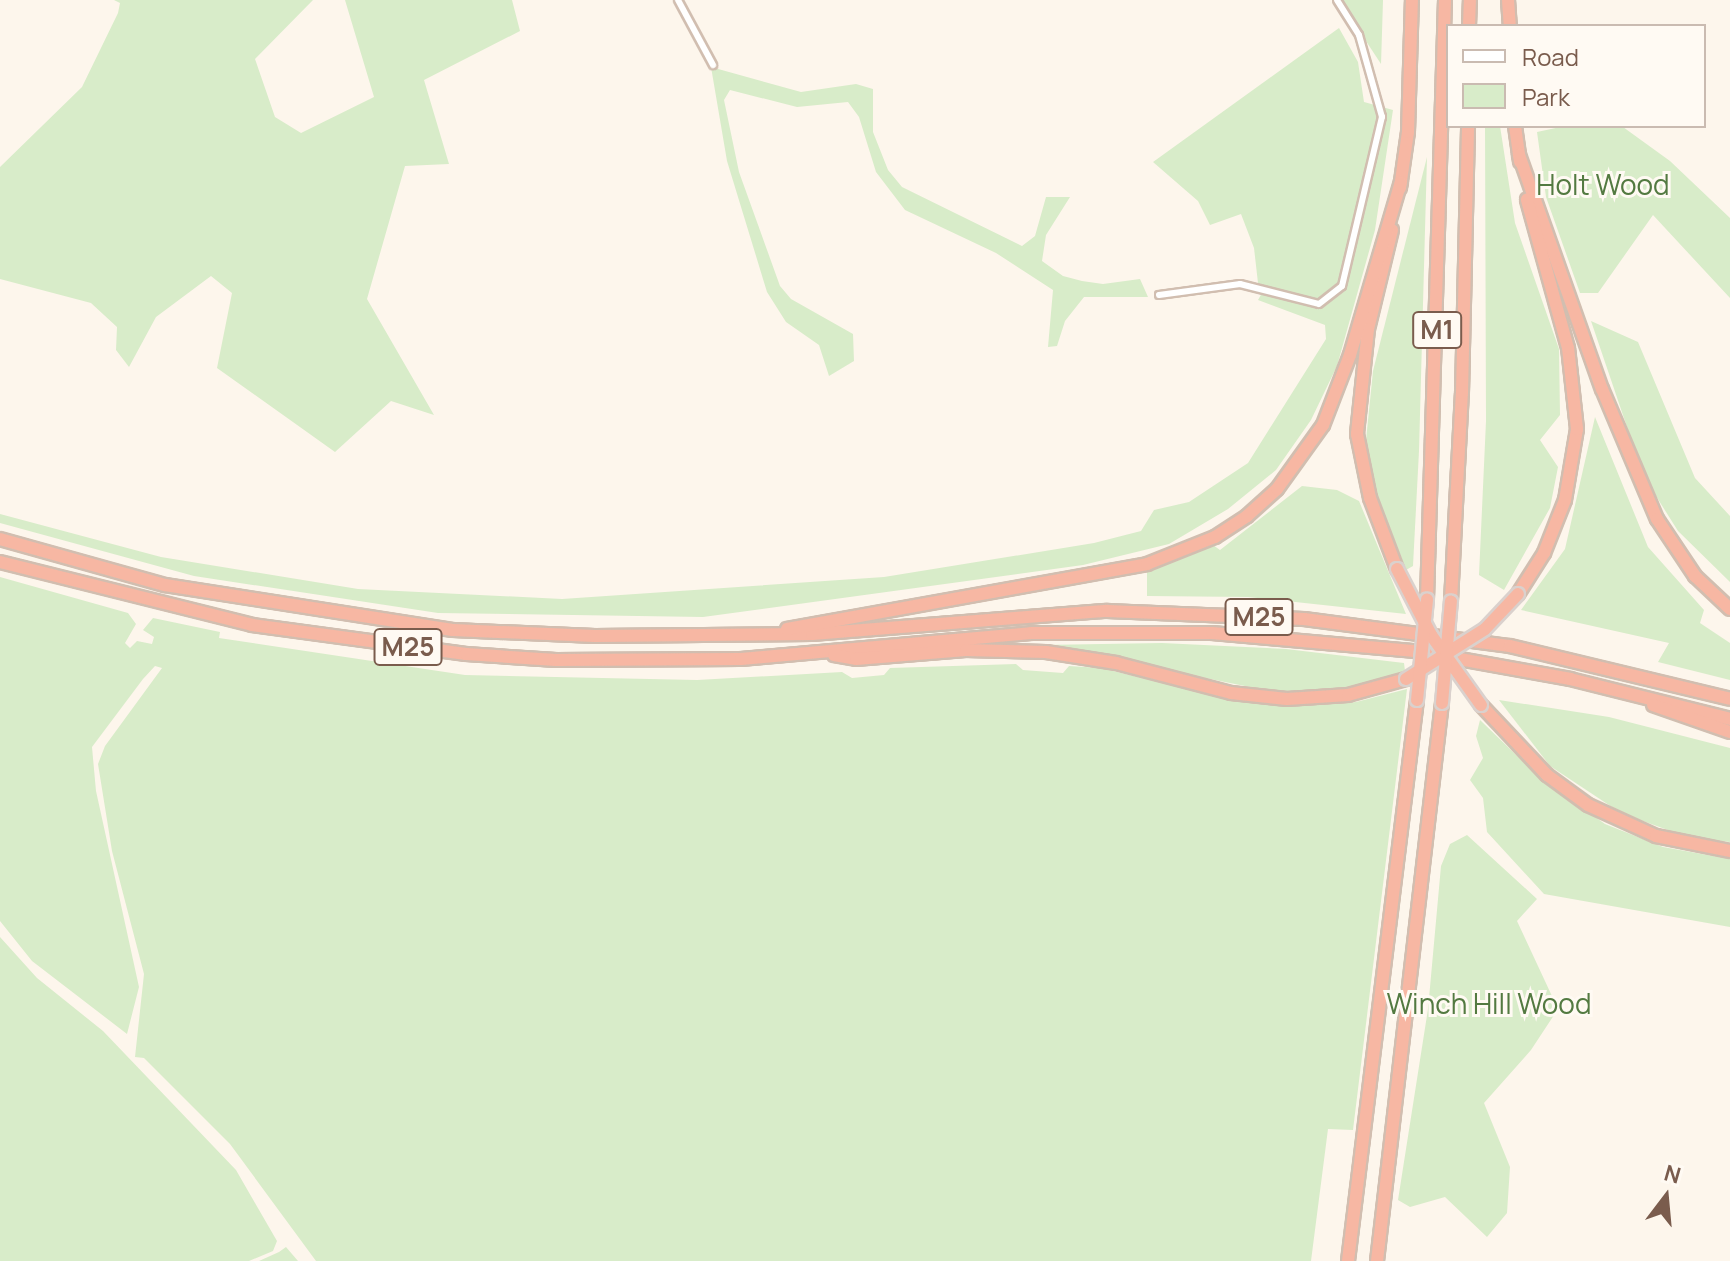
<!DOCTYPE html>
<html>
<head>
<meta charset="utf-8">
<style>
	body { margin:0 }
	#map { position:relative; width:1730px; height:1261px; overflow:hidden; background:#fdf6ec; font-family:Manrope,sans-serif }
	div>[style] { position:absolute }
	.green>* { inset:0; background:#d8ecc9 }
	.roads { filter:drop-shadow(2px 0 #d1beb0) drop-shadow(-2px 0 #d1beb0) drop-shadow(0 2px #d1beb0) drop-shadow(0 -2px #d1beb0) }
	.street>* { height:6px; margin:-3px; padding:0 3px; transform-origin:3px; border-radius:3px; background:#fff }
	.highway>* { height:12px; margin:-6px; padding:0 6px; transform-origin:6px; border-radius:6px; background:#f7b7a3 }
	.bridges { filter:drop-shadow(2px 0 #dad1cd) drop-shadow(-2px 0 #dad1cd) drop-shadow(0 2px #dad1cd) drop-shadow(0 -2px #dad1cd) }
	.highway-bridge>* { height:12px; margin:-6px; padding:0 6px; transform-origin:6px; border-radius:6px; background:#f7b7a3 }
	span { translate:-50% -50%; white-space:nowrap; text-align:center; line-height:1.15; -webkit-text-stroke:6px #fffaf3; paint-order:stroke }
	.shield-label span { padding:2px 6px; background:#fffaf3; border:2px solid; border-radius:6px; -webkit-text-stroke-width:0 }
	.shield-label { font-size:26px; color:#7a5c4d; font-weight:700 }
	.park-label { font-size:28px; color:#537a41 }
	.legend { position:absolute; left:1446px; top:24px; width:260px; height:104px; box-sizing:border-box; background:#fffaf3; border:2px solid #cabbb1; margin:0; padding:10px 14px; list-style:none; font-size:24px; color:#7a5c4d }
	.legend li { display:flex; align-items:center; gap:16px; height:40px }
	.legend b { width:40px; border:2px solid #cabbb1 }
	.north { position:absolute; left:1626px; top:1157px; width:80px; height:80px; -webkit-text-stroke:6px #fffaf3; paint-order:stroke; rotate:16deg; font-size:22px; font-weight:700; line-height:32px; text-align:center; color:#7a5c4d }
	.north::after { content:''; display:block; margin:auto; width:28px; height:36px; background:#7a5c4d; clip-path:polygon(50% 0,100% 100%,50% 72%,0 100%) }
</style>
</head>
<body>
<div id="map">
	<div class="green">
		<div style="clip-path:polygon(114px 0,313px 0,255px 59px,275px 117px,301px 133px,374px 97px,345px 0,512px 0,520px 31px,424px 80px,449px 164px,405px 166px,367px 299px,434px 415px,391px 401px,335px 452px,217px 368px,232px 293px,211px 276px,156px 317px,129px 367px,116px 350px,117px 327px,91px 303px,0 279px,0 167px,82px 87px,118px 13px,120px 3px)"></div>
		<div style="clip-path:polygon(1341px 0,1383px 0,1381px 64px,1362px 35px)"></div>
		<div style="clip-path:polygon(1339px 28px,1358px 62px,1364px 102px,1393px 110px,1375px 230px,1337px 366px,1311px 420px,1276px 470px,1228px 509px,1169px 544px,1083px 565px,703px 617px,438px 613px,194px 576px,0 523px,0 514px,161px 557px,358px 589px,562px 599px,884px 577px,1094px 543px,1141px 531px,1154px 510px,1189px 502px,1248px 463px,1326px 339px,1325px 325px,1258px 300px,1266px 286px,1258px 283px,1254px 248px,1241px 214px,1210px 225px,1198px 201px,1153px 162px)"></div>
		<div style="clip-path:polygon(711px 67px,801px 92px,856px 84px,873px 89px,873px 132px,888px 170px,902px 187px,1022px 246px,1035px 236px,1046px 197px,1070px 197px,1046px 235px,1042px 261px,1063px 276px,1082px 281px,1103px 284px,1140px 279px,1148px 297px,1084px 297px,1065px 321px,1057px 346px,1048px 347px,1053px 290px,996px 253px,905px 210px,876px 172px,859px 117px,848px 102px,797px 107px,730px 90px,724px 100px,739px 172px,780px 286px,791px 299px,853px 334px,854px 361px,829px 376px,819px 345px,786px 322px,767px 292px,727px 161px)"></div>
		<div style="clip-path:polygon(1485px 126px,1500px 126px,1515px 223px,1559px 349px,1560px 415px,1540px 440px,1558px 467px,1550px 508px,1504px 590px,1479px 575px,1486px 421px)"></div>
		<div style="clip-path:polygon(1565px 126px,1623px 127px,1670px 161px,1730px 218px,1730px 298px,1653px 215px,1598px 293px,1580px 293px,1546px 197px,1537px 132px)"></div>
		<div style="clip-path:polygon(1427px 157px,1419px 451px,1413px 566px,1406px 570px,1373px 484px,1366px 440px,1373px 371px)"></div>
		<div style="clip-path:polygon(1591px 321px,1638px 342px,1695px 478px,1730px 516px,1730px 582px,1678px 531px,1644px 477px)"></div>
		<div style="clip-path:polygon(1595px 417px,1648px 547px,1704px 610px,1700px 623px,1730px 643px,1730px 680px,1658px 662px,1669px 643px,1521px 610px,1565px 549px)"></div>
		<div style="clip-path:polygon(1302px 486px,1337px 490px,1359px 501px,1406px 614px,1248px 597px,1147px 596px,1147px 571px,1213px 545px,1220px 550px)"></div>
		<div style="clip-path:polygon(0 577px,128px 613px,136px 624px,125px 643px,130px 648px,137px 641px,152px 644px,154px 637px,143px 630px,153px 618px,220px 632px,219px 638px,465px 675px,697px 680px,842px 672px,852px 678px,884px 675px,890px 668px,1016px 664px,1023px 670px,1063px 673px,1069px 666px,1101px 668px,1228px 699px,1286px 707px,1356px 702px,1407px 689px,1353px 1130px,1328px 1129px,1311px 1261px,316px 1261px,230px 1144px,144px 1058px,135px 1057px,144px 974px,112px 851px,98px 764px,105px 746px,162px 668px,155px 666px,143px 679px,92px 747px,96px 791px,139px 987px,127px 1034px,32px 961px,0 921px)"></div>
		<div style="clip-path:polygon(1162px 643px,1286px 649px,1404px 663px,1405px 671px,1343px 689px,1275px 692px,1042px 645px)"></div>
		<div style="clip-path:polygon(1499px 700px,1609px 717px,1730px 748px,1730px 842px,1687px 837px,1621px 813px,1550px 766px)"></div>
		<div style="clip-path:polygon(1480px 720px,1539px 777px,1605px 824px,1663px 847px,1730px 859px,1730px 927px,1544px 894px,1487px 832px,1483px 798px,1470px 780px,1483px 758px,1476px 736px)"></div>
		<div style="clip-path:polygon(1467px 835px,1537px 899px,1517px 921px,1558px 1009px,1531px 1050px,1484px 1103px,1510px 1167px,1507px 1213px,1487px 1237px,1445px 1197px,1410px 1207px,1398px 1200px,1428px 1009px,1441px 866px,1450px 844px)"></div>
		<div style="clip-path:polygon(0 937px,37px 978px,103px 1031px,236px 1170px,277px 1241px,273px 1251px,249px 1261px,0 1261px)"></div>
		<div style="clip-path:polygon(286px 1247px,298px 1261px,259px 1261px,279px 1252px)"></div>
	</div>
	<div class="roads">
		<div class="street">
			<div style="left:678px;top:0;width:74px;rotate:61.7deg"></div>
			<div style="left:1159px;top:295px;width:82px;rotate:-7.7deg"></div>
			<div style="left:1240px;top:284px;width:81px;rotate:14.2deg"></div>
			<div style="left:1319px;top:304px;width:29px;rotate:-38deg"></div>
			<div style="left:1342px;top:286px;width:174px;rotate:-76.7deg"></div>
			<div style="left:1382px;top:117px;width:85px;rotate:-105.7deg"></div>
			<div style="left:1359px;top:35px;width:41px;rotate:-122.2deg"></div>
		</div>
		<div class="highway">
			<div style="left:1508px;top:0;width:26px;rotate:86deg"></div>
			<div style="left:1469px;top:26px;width:26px;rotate:-88deg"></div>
			<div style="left:1515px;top:126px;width:36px;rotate:82deg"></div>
			<div style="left:1519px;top:155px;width:248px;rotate:70.5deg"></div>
			<div style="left:1602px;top:389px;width:141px;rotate:67.1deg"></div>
			<div style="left:1657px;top:519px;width:69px;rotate:56.3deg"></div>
			<div style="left:1695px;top:576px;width:48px;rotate:43.3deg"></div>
			<div style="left:1400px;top:188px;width:57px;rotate:-81.9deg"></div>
			<div style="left:1408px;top:132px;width:132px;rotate:-88.3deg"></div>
			<div style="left:1392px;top:230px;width:102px;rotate:103.6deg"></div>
			<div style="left:1368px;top:329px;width:106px;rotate:96deg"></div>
			<div style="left:1357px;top:434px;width:65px;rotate:78.5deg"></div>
			<div style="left:1370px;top:498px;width:76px;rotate:69.2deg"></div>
			<div style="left:0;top:539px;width:171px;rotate:15.6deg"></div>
			<div style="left:165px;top:585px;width:291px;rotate:8.9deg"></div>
			<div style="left:453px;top:630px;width:142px;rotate:2.4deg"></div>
			<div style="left:595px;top:636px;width:217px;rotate:-0.5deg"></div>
			<div style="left:812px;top:634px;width:296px;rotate:-4.5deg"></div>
			<div style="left:1107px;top:611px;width:197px;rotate:2.3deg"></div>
			<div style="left:1304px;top:619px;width:208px;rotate:7.5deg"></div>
			<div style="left:1510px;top:646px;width:226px;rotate:13.5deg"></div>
			<div style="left:0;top:562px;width:260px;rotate:14deg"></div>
			<div style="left:252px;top:625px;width:216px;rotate:7.7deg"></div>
			<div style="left:466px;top:654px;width:90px;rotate:3.8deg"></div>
			<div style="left:556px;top:660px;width:185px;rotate:-0.3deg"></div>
			<div style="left:741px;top:659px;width:291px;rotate:-5.1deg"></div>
			<div style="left:1031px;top:633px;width:181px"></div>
			<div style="left:1212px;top:633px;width:204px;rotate:5.1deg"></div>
			<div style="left:1415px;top:651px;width:158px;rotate:10.2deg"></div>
			<div style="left:1570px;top:679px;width:165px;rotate:14deg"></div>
			<div style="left:1518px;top:594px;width:49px;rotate:-57.6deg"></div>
			<div style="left:1544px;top:553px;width:57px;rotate:-68.4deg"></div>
			<div style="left:1565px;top:500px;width:72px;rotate:-80.4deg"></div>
			<div style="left:1577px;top:429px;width:81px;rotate:-96.3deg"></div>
			<div style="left:1568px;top:348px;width:154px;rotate:-105.5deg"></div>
			<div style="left:1427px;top:599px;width:599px;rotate:-88.28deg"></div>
			<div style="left:1451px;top:601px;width:208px;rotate:-87deg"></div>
			<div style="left:1462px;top:393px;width:267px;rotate:-88.7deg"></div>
			<div style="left:787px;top:629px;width:366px;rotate:-10.2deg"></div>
			<div style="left:1147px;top:564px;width:73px;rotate:-21.7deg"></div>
			<div style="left:1215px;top:537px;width:38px;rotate:-33deg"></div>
			<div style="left:1247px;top:516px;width:40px;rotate:-42deg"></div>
			<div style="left:1277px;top:489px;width:79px;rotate:-54.3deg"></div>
			<div style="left:1323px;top:425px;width:75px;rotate:-68.9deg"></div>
			<div style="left:1350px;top:355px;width:180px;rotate:-73.6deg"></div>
			<div style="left:834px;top:655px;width:22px;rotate:10deg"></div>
			<div style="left:856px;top:659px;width:110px;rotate:-4.7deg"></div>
			<div style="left:966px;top:650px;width:80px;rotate:1.4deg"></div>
			<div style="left:1046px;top:652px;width:71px;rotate:8.9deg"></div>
			<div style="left:1116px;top:663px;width:119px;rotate:14.6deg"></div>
			<div style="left:1231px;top:693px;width:56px;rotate:6.1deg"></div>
			<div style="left:1287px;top:699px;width:61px;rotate:-3.8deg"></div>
			<div style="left:1348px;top:695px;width:60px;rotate:-15.4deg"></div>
			<div style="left:1481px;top:705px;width:96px;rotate:46.7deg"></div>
			<div style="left:1547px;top:775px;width:51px;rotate:36.2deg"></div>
			<div style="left:1588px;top:805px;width:75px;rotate:24.5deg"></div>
			<div style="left:1656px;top:836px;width:76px;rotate:11.5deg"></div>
			<div style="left:1653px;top:705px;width:82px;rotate:19.3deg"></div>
			<div style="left:1348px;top:1261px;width:565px;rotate:-82.99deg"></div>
			<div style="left:1377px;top:1261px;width:562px;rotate:-83.36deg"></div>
		</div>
	</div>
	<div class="bridges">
		<div class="highway-bridge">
			<div style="left:1397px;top:569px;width:74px;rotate:62.7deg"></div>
			<div style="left:1431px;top:635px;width:86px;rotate:54.5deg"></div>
			<div style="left:1406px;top:679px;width:93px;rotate:-32.3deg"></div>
			<div style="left:1485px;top:629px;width:48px;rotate:-46.7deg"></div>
			<div style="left:1417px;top:700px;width:101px;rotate:-84.3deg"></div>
			<div style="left:1442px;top:703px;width:102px;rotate:-85deg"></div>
		</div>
	</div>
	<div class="shield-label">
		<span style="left:1437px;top:330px">M1</span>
		<span style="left:1259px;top:617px">M25</span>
		<span style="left:408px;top:647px">M25</span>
	</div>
	<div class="park-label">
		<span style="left:1603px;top:184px">Holt Wood</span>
		<span style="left:1489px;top:1003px">Winch Hill Wood</span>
	</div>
	<ul class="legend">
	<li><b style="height:10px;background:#fff"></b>Road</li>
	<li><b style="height:22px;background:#d8ecc9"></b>Park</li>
	</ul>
	<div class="north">N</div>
</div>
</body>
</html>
